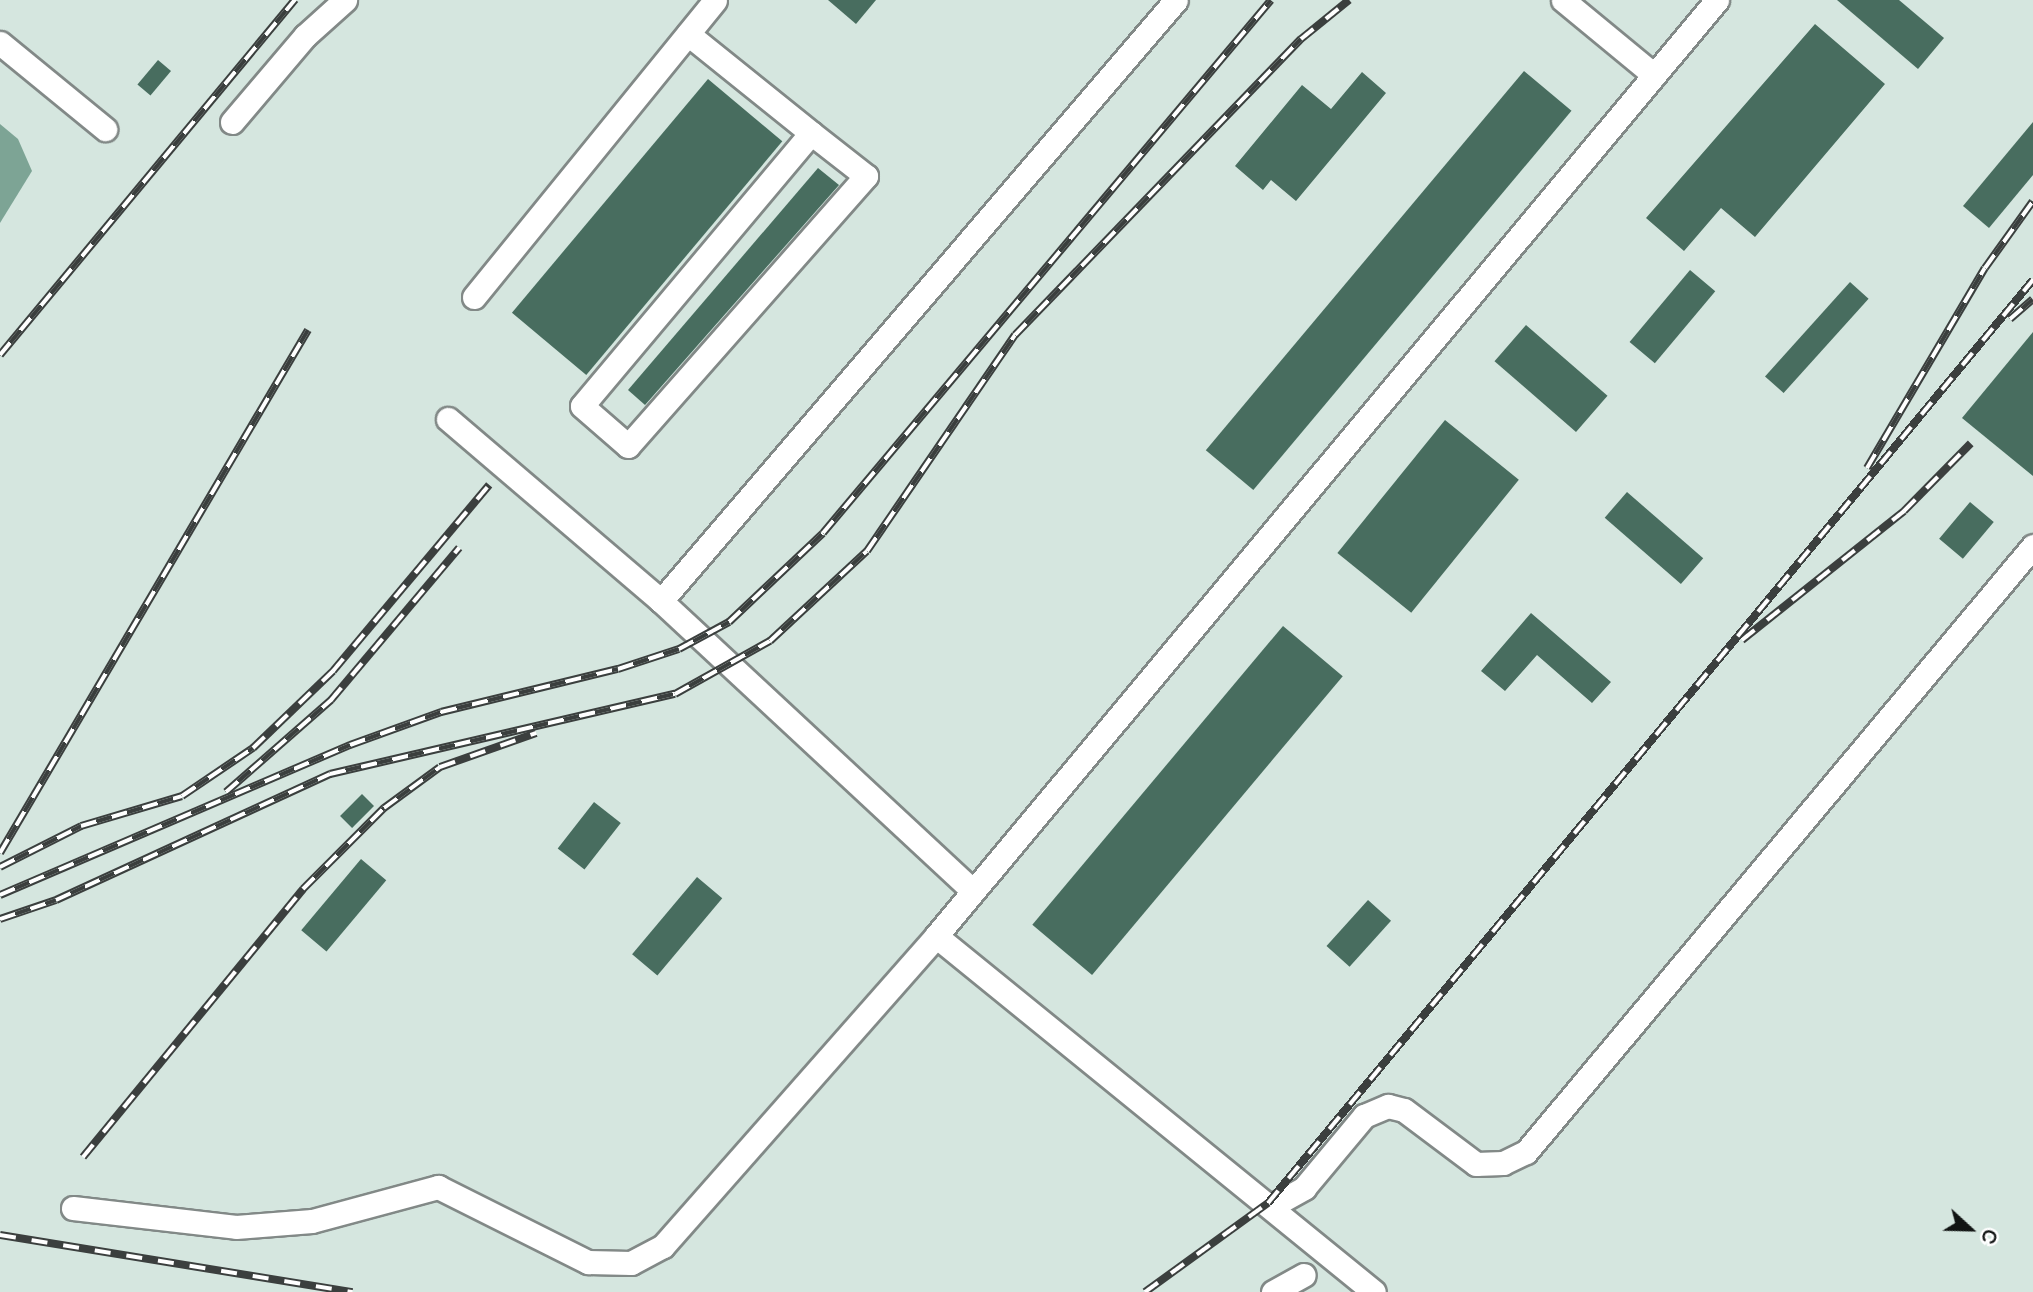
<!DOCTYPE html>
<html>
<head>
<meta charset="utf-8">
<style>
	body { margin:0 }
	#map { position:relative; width:2033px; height:1292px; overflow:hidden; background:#e9f0ed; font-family:Manrope,sans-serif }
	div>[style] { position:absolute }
	.built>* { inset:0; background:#d5e6df; transform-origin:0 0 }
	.water>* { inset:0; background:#7da495 }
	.building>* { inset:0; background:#486d5f; transform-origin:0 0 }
	.roads { filter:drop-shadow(2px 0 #828987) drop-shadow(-2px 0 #828987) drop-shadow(0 2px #828987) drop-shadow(0 -2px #828987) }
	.minor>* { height:23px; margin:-11.5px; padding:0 11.5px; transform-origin:11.5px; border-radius:11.5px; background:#fff }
	.rail>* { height:8px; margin-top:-4px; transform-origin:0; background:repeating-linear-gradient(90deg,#fff 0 16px,#3b3f3e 0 32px); box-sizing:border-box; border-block:2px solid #3b3f3e }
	span { translate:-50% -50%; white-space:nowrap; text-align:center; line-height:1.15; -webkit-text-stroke:5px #fff; paint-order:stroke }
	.north { position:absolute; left:1935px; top:1194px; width:70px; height:70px; -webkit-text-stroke:5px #fff; paint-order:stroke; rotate:112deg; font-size:19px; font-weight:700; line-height:28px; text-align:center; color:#111413 }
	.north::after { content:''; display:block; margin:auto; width:24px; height:32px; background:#111413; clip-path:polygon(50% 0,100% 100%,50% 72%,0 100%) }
</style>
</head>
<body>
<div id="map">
	<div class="built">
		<div style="left:0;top:0;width:2033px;height:1292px"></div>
	</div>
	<div class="water">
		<div style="clip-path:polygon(0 124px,18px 139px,32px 171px,0 223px)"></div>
	</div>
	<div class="building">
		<div style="clip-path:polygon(828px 0,876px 0,856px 24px)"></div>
		<div style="clip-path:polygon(1837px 0,1899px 0,1944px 38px,1918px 69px)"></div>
		<div style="clip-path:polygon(1815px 24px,1885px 84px,1755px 237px,1721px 208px,1684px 251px,1646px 218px)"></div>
		<div style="left:158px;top:60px;width:17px;height:32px;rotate:40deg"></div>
		<div style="left:1524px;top:71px;width:62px;height:495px;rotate:40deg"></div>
		<div style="clip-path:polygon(1362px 72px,1386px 93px,1296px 201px,1271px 180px,1263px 190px,1235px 166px,1302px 85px,1331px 109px)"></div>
		<div style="left:708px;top:79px;width:97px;height:305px;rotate:40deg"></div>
		<div style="clip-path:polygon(2033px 122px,2033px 175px,1989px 228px,1963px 206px)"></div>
		<div style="clip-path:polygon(818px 168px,839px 185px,645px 405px,628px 390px)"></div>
		<div style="left:1690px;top:270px;width:33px;height:94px;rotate:40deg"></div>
		<div style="left:1850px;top:282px;width:25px;height:127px;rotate:42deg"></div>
		<div style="left:1526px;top:325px;width:108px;height:48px;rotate:41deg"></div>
		<div style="clip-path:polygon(2033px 332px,2033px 476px,1962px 418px)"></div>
		<div style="left:1445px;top:420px;width:95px;height:171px;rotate:39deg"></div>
		<div style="left:1627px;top:492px;width:101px;height:34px;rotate:41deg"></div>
		<div style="left:1970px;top:502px;width:31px;height:48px;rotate:40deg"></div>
		<div style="clip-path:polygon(1531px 613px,1611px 682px,1592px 703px,1537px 655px,1505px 691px,1481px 671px)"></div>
		<div style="left:1283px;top:626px;width:78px;height:390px;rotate:40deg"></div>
		<div style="left:362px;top:794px;width:17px;height:31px;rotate:45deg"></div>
		<div style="left:594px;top:802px;width:34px;height:59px;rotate:38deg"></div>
		<div style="left:361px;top:859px;width:33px;height:93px;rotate:40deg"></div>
		<div style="left:697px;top:877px;width:33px;height:101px;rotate:40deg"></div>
		<div style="left:1368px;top:900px;width:31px;height:62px;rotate:42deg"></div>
	</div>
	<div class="roads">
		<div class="minor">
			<div style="left:1563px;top:0;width:118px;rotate:39.5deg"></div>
			<div style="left:688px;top:34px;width:158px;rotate:38.8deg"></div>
			<div style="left:811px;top:133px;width:356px;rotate:130deg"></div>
			<div style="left:582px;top:406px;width:61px;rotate:41deg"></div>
			<div style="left:628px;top:446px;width:360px;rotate:-48.6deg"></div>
			<div style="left:866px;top:176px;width:70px;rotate:-142deg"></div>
			<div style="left:0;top:43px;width:136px;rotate:39.3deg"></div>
			<div style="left:232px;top:122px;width:113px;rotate:-49.7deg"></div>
			<div style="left:305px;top:36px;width:54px;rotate:-42deg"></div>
			<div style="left:474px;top:297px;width:382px;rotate:-50.9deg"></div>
			<div style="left:448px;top:419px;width:280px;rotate:40.5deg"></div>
			<div style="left:661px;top:601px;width:426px;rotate:42.9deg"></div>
			<div style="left:661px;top:601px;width:791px;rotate:-49.41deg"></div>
			<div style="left:936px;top:936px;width:564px;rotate:39.1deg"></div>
			<div style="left:1272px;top:1206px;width:37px;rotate:-29deg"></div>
			<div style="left:1304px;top:1188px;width:94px;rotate:-50.2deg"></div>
			<div style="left:1364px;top:1116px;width:26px;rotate:-23deg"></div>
			<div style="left:1388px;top:1106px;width:16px;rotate:14deg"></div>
			<div style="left:1404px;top:1110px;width:90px;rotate:36.9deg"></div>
			<div style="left:1476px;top:1164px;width:27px;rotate:-2deg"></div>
			<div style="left:1503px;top:1163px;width:25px;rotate:-26deg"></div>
			<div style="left:1526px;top:1152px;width:790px;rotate:-50.08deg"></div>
			<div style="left:73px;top:1208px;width:164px;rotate:6.6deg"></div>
			<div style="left:236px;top:1227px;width:76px;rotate:-4.5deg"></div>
			<div style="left:312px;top:1221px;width:131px;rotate:-15.1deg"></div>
			<div style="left:438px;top:1187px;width:168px;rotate:26.6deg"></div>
			<div style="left:588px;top:1262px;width:43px;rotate:1.3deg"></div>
			<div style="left:631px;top:1263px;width:36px;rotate:-28deg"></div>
			<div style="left:663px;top:1246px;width:413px;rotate:-48.6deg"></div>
			<div style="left:936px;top:936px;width:1219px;rotate:-50.16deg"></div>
			<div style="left:1273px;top:1292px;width:35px;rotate:-29deg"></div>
		</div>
	</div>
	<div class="rail">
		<div style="left:2010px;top:319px;width:30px;rotate:-41deg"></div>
		<div style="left:0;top:355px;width:462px;rotate:-50.3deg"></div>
		<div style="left:1867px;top:468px;width:232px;rotate:-59.5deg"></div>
		<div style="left:1985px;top:268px;width:82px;rotate:-54.4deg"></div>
		<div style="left:1742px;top:640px;width:207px;rotate:-38.5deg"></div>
		<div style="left:1904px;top:511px;width:95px;rotate:-45.4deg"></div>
		<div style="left:226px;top:792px;width:140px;rotate:-41.2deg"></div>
		<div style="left:331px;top:700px;width:199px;rotate:-49.9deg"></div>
		<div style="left:0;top:853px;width:607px;rotate:-59.51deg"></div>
		<div style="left:0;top:867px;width:91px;rotate:-26.8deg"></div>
		<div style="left:81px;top:826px;width:105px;rotate:-16.5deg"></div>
		<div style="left:182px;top:796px;width:86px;rotate:-34.1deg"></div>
		<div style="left:253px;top:748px;width:111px;rotate:-43.9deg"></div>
		<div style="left:333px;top:671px;width:243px;rotate:-50deg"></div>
		<div style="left:0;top:895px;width:381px;rotate:-23.2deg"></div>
		<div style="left:350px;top:745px;width:97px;rotate:-19.9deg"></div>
		<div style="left:441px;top:712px;width:182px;rotate:-13.7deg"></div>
		<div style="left:618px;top:669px;width:64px;rotate:-18.2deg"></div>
		<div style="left:679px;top:649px;width:57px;rotate:-28.4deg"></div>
		<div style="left:729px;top:622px;width:129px;rotate:-43.4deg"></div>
		<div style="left:823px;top:533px;width:696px;rotate:-49.95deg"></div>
		<div style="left:0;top:919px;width:59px;rotate:-18.7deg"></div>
		<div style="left:56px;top:900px;width:302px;rotate:-24.7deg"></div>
		<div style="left:330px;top:774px;width:354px;rotate:-13.1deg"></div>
		<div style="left:675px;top:694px;width:109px;rotate:-29.2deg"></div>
		<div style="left:770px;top:641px;width:132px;rotate:-42.9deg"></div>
		<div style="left:867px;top:551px;width:262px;rotate:-55.6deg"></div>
		<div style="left:1015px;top:335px;width:412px;rotate:-46deg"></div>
		<div style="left:1301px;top:39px;width:62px;rotate:-39.1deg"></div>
		<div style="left:83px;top:1157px;width:347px;rotate:-50.6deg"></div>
		<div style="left:303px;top:889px;width:115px;rotate:-45deg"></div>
		<div style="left:384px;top:808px;width:69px;rotate:-36.2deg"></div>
		<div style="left:440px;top:767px;width:102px;rotate:-19.5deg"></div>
		<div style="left:0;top:1235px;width:357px;rotate:9.2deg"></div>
		<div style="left:1145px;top:1292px;width:152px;rotate:-35.9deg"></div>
		<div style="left:1268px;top:1203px;width:1199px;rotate:-50.35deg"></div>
	</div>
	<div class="north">С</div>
</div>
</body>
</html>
